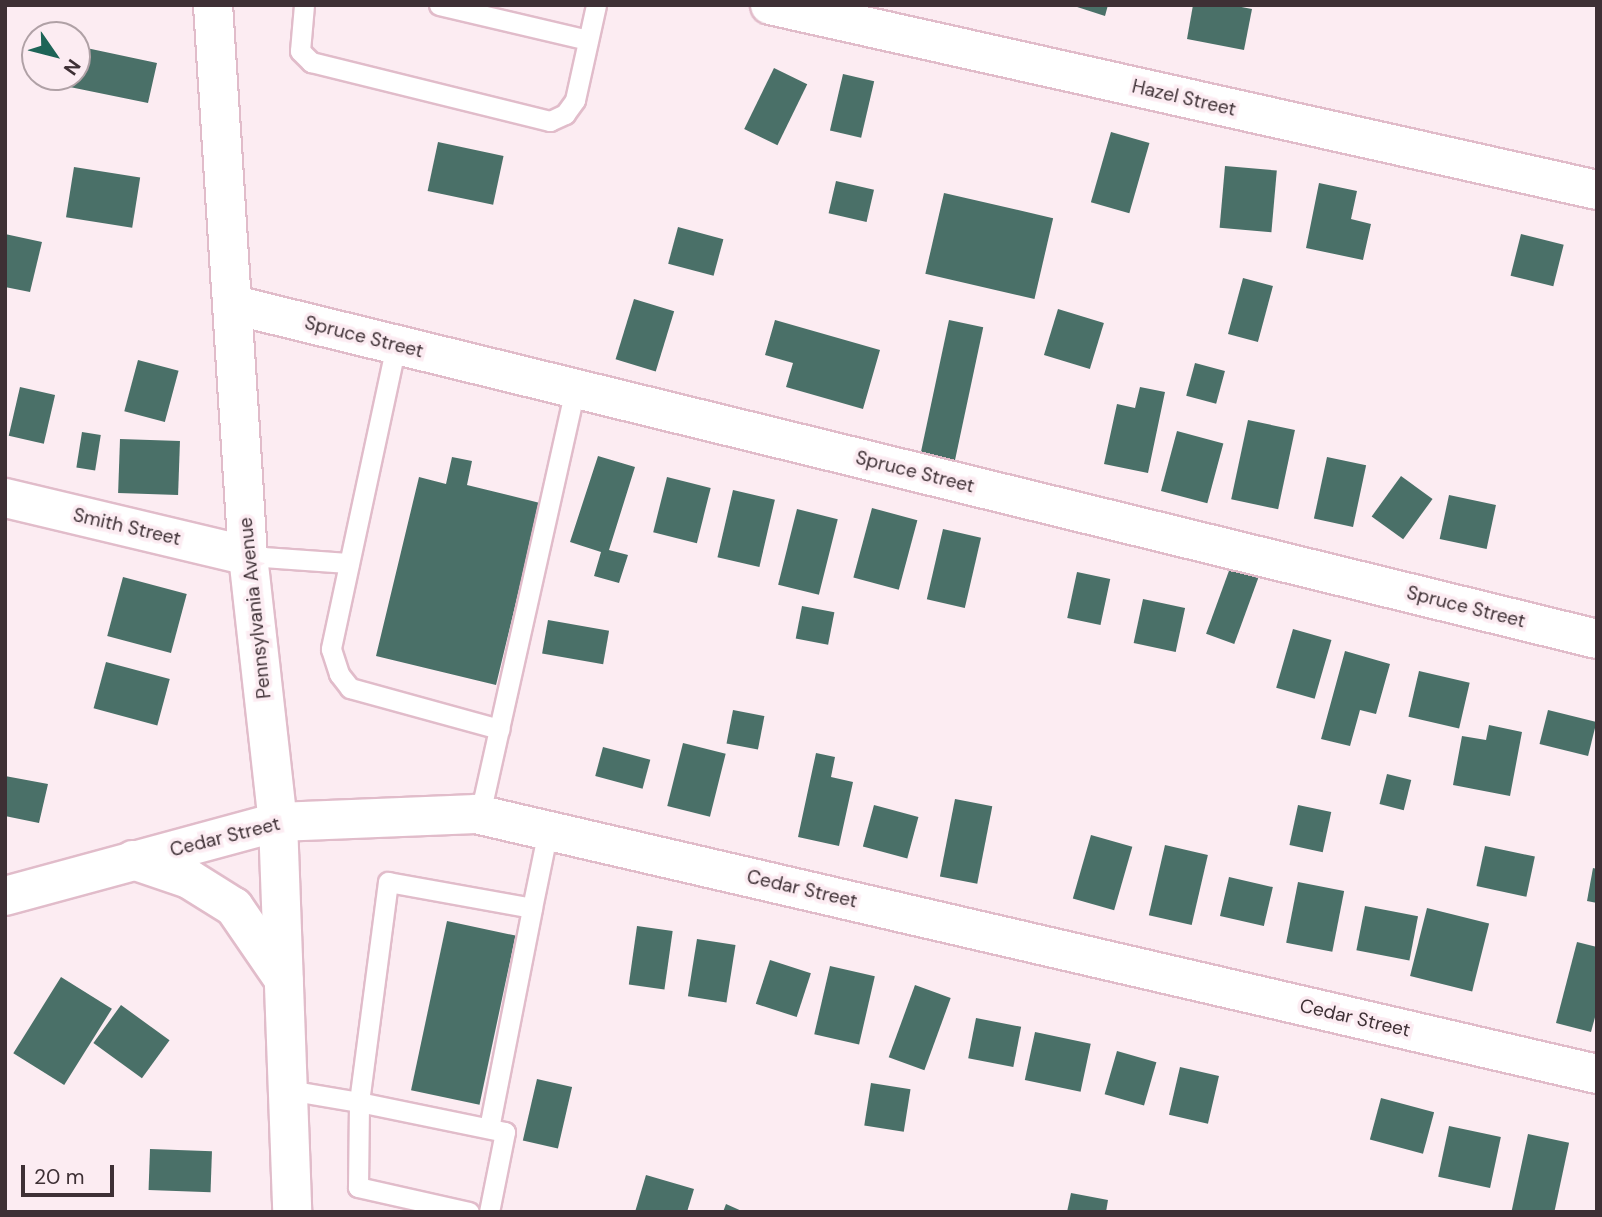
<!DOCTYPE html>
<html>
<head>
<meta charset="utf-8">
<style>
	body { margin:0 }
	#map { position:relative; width:1602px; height:1217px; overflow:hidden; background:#fcecf2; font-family:"DM Sans",sans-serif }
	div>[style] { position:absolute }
	.building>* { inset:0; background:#4a7068; transform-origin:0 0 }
	.roads { filter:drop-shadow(2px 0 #e1bcca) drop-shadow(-2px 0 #e1bcca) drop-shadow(0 2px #e1bcca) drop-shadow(0 -2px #e1bcca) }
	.lane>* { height:19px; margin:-9.5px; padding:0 9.5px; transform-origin:9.5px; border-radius:9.5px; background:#fff }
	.street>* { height:38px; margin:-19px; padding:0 19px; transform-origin:19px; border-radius:19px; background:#fff }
	.secondary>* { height:38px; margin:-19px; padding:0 19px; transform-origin:19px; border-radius:19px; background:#fff }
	span { translate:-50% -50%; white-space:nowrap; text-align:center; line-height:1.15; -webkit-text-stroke:7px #fcecf2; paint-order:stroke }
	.street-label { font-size:19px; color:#3e3035 }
	.frame { position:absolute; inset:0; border:7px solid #3e3035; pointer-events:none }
	.north { position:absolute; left:21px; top:21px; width:70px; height:70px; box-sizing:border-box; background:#fcecf2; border:2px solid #b0a1a6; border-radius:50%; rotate:125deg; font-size:19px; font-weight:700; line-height:28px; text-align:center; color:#3e3035 }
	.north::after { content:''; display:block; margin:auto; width:24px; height:32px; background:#1d6457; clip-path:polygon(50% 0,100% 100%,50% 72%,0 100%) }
	.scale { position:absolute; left:21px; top:1165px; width:93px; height:32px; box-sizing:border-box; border:4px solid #3e3035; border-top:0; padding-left:9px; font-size:21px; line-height:24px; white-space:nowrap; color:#3e3035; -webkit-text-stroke:5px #fcecf2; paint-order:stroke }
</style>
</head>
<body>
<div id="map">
	<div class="building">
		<div style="clip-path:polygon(1071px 5px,1108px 5px,1105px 16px)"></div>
		<div style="clip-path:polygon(1193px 5px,1231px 5px,1252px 9px,1244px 50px,1187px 39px)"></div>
		<div style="clip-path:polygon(77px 46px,157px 63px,148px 103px,60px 85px,62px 77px,77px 77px)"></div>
		<div style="left:774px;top:68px;width:37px;height:68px;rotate:26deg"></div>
		<div style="left:843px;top:74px;width:32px;height:58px;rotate:13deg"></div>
		<div style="left:1111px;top:132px;width:40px;height:73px;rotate:16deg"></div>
		<div style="left:438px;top:142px;width:67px;height:50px;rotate:12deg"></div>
		<div style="left:1225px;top:166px;width:52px;height:62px;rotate:5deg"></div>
		<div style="left:74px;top:167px;width:67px;height:51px;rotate:9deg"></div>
		<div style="left:836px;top:181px;width:39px;height:33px;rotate:13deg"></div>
		<div style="clip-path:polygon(1319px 183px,1357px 191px,1351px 219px,1371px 224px,1363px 260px,1306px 248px)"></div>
		<div style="left:944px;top:193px;width:112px;height:83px;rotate:13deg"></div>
		<div style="left:678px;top:227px;width:47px;height:38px;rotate:15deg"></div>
		<div style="clip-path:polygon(5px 234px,42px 242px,30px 292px,5px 287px)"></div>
		<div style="left:1521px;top:234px;width:44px;height:43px;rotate:14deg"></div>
		<div style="left:1243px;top:278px;width:31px;height:58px;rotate:15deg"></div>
		<div style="left:634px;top:299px;width:42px;height:63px;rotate:17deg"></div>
		<div style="left:1058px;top:309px;width:48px;height:48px;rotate:17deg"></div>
		<div style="clip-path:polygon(775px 320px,880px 350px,863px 409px,786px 387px,793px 363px,765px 355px)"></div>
		<div style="left:949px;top:320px;width:35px;height:140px;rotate:12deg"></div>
		<div style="left:138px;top:360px;width:42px;height:53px;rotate:15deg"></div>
		<div style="left:1195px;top:363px;width:31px;height:34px;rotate:15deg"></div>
		<div style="left:20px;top:387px;width:36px;height:50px;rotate:13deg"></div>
		<div style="clip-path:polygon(1140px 387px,1165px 392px,1148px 473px,1104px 464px,1117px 404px,1135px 408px)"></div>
		<div style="left:1248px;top:420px;width:48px;height:81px;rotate:12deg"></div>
		<div style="left:1177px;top:431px;width:48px;height:62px;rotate:15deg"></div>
		<div style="left:82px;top:432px;width:19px;height:36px;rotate:9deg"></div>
		<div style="left:120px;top:439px;width:60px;height:54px;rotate:2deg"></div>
		<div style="clip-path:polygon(598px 456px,635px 467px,609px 550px,628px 555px,619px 583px,594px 576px,601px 552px,570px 542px)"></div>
		<div style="clip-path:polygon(452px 457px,472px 461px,467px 485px,540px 503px,496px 685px,376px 656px,419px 477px,446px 484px)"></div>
		<div style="left:1327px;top:457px;width:40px;height:63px;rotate:12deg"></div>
		<div style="left:1401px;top:476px;width:39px;height:50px;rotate:36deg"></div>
		<div style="left:667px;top:477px;width:45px;height:57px;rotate:14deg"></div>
		<div style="left:733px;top:490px;width:43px;height:69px;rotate:13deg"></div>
		<div style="left:1449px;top:495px;width:48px;height:45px;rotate:12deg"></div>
		<div style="left:872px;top:508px;width:47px;height:72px;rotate:15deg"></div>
		<div style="left:797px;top:509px;width:42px;height:78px;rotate:14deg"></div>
		<div style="left:943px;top:529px;width:39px;height:72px;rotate:13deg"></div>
		<div style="left:1230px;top:568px;width:30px;height:70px;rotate:20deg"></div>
		<div style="left:1077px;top:572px;width:34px;height:47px;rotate:12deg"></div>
		<div style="left:123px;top:577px;width:66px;height:61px;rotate:15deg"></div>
		<div style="left:1143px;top:599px;width:43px;height:45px;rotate:12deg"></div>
		<div style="left:802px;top:606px;width:33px;height:33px;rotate:11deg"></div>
		<div style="left:548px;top:620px;width:62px;height:34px;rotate:10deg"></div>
		<div style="left:1293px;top:629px;width:40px;height:61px;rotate:16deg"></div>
		<div style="clip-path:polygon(1345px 651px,1390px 664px,1376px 714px,1360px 710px,1350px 746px,1321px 739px)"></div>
		<div style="left:106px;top:662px;width:66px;height:48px;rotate:15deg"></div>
		<div style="left:1419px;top:671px;width:52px;height:47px;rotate:13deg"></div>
		<div style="left:733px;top:710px;width:32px;height:34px;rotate:11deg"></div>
		<div style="left:1548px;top:710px;width:50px;height:35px;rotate:14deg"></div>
		<div style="clip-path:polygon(1489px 725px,1522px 732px,1510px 796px,1453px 785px,1462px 736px,1486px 740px)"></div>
		<div style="left:683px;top:743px;width:44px;height:65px;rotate:14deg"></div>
		<div style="left:603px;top:747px;width:49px;height:30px;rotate:15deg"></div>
		<div style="clip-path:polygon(816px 753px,835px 757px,831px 777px,853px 782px,839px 846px,798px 837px)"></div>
		<div style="left:1387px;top:774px;width:25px;height:31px;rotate:14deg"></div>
		<div style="clip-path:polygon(5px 776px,48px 784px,39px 823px,5px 816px)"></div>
		<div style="left:955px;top:799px;width:38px;height:79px;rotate:11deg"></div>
		<div style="left:874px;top:805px;width:46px;height:43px;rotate:15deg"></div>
		<div style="left:1298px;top:805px;width:34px;height:41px;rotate:12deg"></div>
		<div style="left:1091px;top:835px;width:43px;height:66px;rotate:16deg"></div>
		<div style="left:1165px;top:845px;width:44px;height:72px;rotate:13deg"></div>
		<div style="left:1485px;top:846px;width:51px;height:41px;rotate:12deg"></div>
		<div style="clip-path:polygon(1593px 868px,1597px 869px,1597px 903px,1587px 901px)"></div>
		<div style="left:1229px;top:877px;width:45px;height:40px;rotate:13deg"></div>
		<div style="left:1298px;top:882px;width:47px;height:62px;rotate:11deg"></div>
		<div style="left:1365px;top:906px;width:54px;height:45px;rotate:11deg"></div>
		<div style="left:1427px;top:908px;width:64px;height:70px;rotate:14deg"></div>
		<div style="left:447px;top:921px;width:70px;height:173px;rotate:12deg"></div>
		<div style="left:637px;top:926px;width:36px;height:59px;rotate:8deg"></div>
		<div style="left:697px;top:939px;width:39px;height:58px;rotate:9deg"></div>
		<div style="clip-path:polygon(1577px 942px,1597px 947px,1597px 1010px,1591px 1032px,1556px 1023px)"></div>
		<div style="left:770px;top:960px;width:43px;height:46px;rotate:18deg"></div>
		<div style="left:830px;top:966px;width:46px;height:70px;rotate:13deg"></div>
		<div style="left:61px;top:977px;width:60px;height:90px;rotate:32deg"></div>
		<div style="left:915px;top:985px;width:38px;height:77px;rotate:20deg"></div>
		<div style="left:121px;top:1005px;width:60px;height:47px;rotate:36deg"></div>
		<div style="left:976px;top:1018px;width:46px;height:41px;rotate:11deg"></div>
		<div style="left:1035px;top:1032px;width:57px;height:49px;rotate:12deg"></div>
		<div style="left:1117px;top:1051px;width:41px;height:45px;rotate:16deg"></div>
		<div style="left:1180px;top:1067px;width:40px;height:49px;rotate:13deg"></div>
		<div style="left:537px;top:1079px;width:36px;height:63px;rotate:13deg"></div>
		<div style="left:871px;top:1083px;width:40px;height:43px;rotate:9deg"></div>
		<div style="left:1381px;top:1098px;width:55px;height:43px;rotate:15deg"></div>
		<div style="left:1449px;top:1126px;width:53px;height:52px;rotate:12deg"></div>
		<div style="left:1528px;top:1134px;width:42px;height:80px;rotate:12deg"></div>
		<div style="left:150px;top:1149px;width:62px;height:41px;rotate:2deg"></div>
		<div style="clip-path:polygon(646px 1175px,694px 1189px,687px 1212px,635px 1212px)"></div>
		<div style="clip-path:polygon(1071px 1193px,1108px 1200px,1106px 1212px,1067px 1212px)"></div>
		<div style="clip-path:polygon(726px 1204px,744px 1212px,723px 1212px)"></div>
	</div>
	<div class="roads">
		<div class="lane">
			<div style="left:304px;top:5px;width:46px;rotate:95deg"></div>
			<div style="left:300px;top:51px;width:16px;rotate:45deg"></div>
			<div style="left:311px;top:62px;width:246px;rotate:13.9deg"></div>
			<div style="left:550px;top:121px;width:17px;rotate:-25deg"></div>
			<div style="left:565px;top:114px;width:17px;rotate:-54deg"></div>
			<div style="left:575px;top:100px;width:97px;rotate:-77.5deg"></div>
			<div style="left:439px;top:5px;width:153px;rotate:13.2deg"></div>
			<div style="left:396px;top:345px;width:311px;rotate:102.1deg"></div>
			<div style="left:331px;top:649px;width:26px;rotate:72deg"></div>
			<div style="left:339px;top:674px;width:18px;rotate:52deg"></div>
			<div style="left:350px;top:688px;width:155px;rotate:15.4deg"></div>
			<div style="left:499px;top:729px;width:87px;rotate:102.6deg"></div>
			<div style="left:248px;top:556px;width:101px;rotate:4deg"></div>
			<div style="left:499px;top:729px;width:348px;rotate:-77.4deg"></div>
			<div style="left:288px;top:1090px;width:72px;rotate:9.6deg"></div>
			<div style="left:359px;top:1102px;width:222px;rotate:-82.5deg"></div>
			<div style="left:388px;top:882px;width:146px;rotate:10.2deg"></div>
			<div style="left:532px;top:908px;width:80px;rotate:-78.4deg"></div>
			<div style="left:489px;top:1128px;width:224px;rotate:-78.9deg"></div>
			<div style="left:469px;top:1212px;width:114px;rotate:-167.3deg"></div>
			<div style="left:358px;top:1187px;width:85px;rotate:-89.3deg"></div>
			<div style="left:359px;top:1102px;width:149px;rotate:11.6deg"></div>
			<div style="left:505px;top:1132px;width:82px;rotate:101.3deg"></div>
		</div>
		<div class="street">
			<div style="left:770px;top:5px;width:847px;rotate:12.61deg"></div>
			<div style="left:234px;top:305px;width:1403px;rotate:13.77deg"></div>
			<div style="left:5px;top:498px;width:250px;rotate:13.4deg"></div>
			<div style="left:278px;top:822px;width:198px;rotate:-2.3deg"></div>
			<div style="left:476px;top:814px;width:1151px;rotate:13.06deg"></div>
		</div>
		<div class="secondary">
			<div style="left:213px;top:5px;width:552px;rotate:86.37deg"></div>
			<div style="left:248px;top:556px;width:268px;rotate:83.6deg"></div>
			<div style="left:278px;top:822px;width:390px;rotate:87.9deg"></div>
			<div style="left:133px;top:860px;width:59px;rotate:18.7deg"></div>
			<div style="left:189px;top:879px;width:53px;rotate:31.9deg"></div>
			<div style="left:234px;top:907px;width:88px;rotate:55.6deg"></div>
			<div style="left:5px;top:896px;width:283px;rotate:-15.2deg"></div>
		</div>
	</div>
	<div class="street-label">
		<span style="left:1184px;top:98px;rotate:13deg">Hazel Street</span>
		<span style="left:364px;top:337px;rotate:14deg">Spruce Street</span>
		<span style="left:915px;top:472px;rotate:14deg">Spruce Street</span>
		<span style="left:127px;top:527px;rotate:13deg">Smith Street</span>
		<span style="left:1466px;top:607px;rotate:14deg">Spruce Street</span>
		<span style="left:255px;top:608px;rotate:-96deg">Pennsylvania Avenue</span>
		<span style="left:225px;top:837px;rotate:-14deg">Cedar Street</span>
		<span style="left:802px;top:889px;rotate:13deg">Cedar Street</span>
		<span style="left:1355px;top:1018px;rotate:13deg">Cedar Street</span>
	</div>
	<div class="frame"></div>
	<div class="north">N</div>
	<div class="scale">20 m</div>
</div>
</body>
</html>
